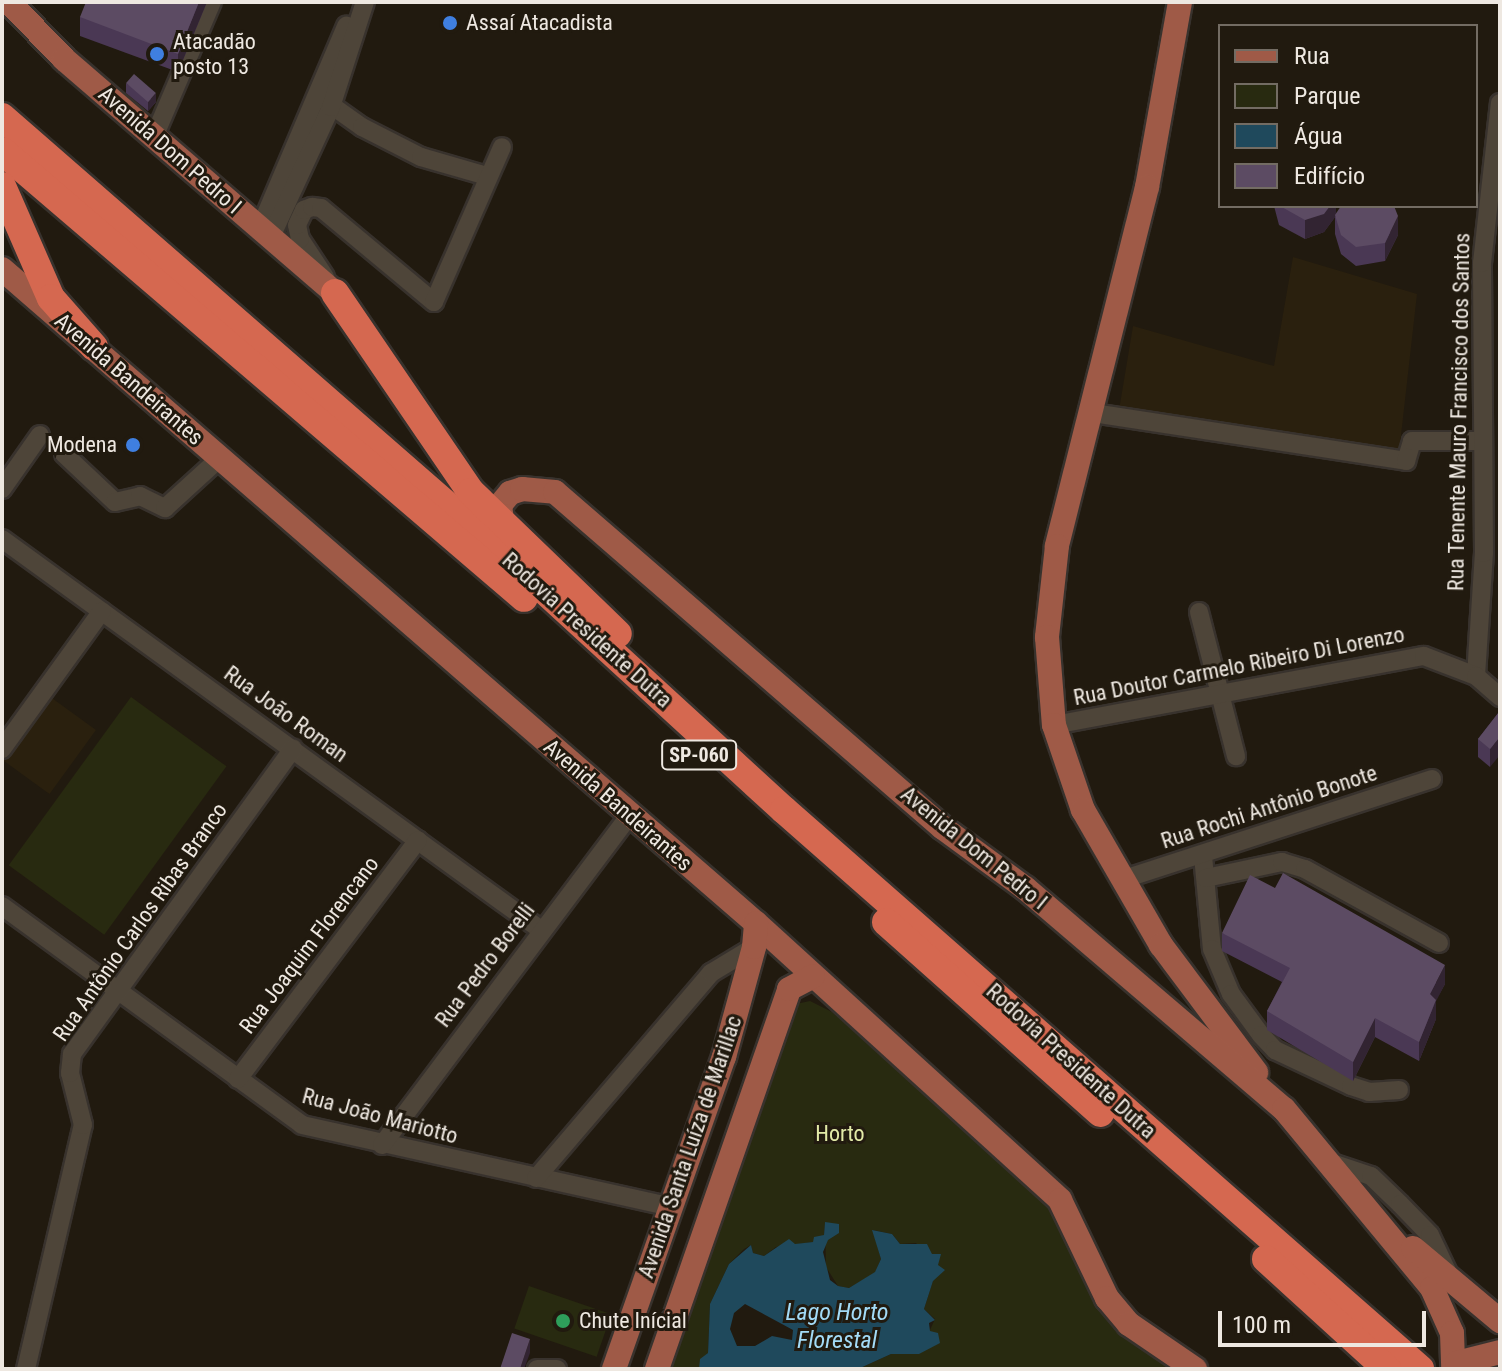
<!DOCTYPE html>
<html>
<head>
<meta charset="utf-8">
<style>
	body { margin:0 }
	#map { position:relative; width:1502px; height:1371px; overflow:hidden; background:#211a0f; font-family:"Roboto Condensed",sans-serif }
	div>[style] { position:absolute }
	.built>* { inset:0; background:#2a200e; transform-origin:0 0 }
	.green>* { inset:0; background:#282a10; transform-origin:0 0 }
	.water>* { inset:0; background:#1f495c }
	.roads { filter:drop-shadow(2px 0 #38322d) drop-shadow(-2px 0 #38322d) drop-shadow(0 2px #38322d) drop-shadow(0 -2px #38322d) }
	.minor>* { height:18px; margin:-9px; padding:0 9px; transform-origin:9px; border-radius:9px; background:#4e4539 }
	.major>* { height:24px; margin:-12px; padding:0 12px; transform-origin:12px; border-radius:12px; background:#9f5a47 }
	.highway>* { height:28px; margin:-14px; padding:0 14px; transform-origin:14px; border-radius:14px; background:#d56850 }
	.wall>* { inset:0; background:#4a3854 }
	.shaded-wall>* { inset:0; background:#322432 }
	.building>* { inset:0; background:#5c4b63; transform-origin:0 0 }
	.dots>* { width:22px; height:22px; translate:-50% -50%; box-sizing:border-box; border:4px solid #211a0f; border-radius:50% }
	span { translate:-50% -50%; white-space:nowrap; text-align:center; line-height:1.15; -webkit-text-stroke:6px #211a0f; paint-order:stroke }
	.shield-label span { padding:2px 6px; background:#211a0f; border:2px solid; border-radius:6px; -webkit-text-stroke-width:0 }
	.shield-label { font-size:20px; color:#eee8e1; font-weight:700 }
	.poi-label { font-size:22px; color:#eee8e1 }
	.left { translate:0 -50%; text-align:left }
	.right { translate:-100% -50%; text-align:right }
	.street-label { font-size:22px; color:#eee8e1 }
	.park-label { font-size:22px; color:#e2eaa7 }
	.water-label { font-size:24px; color:#a3dbf7; font-style:italic }
	.frame { position:absolute; inset:0; border:4px solid #eee8e1; pointer-events:none }
	.legend { position:absolute; left:1218px; top:24px; width:260px; height:184px; box-sizing:border-box; background:#211a0f; border:2px solid #736c63; margin:0; padding:10px 14px; list-style:none; font-size:24px; color:#eee8e1 }
	.legend li { display:flex; align-items:center; gap:16px; height:40px }
	.legend b { width:40px; border:2px solid #736c63 }
	.scale { position:absolute; left:1218px; top:1311px; width:208px; height:36px; box-sizing:border-box; border:4px solid #eee8e1; border-top:0; padding-left:10px; font-size:24px; line-height:28px; white-space:nowrap; color:#eee8e1; -webkit-text-stroke:6px #211a0f; paint-order:stroke }
</style>
</head>
<body>
<div id="map">
	<div class="built">
		<div style="clip-path:polygon(1293px 257px,1417px 294px,1399px 453px,1119px 410px,1133px 326px,1274px 366px)"></div>
		<div style="left:49px;top:696px;width:58px;height:79px;rotate:36deg"></div>
	</div>
	<div class="green">
		<div style="left:131px;top:697px;width:118px;height:208px;rotate:36deg"></div>
		<div style="clip-path:polygon(810px 1001px,832px 1012px,1054px 1202px,1066px 1232px,1178px 1369px,858px 1369px,891px 1354px,919px 1354px,935px 1319px,924px 1309px,938px 1265px,916px 1243px,900px 1244px,892px 1234px,873px 1230px,881px 1259px,875px 1273px,849px 1288px,838px 1286px,826px 1267px,825px 1223px,824px 1236px,813px 1242px,776px 1247px,764px 1256px,753px 1253px,751px 1245px,744px 1249px,729px 1264px,710px 1304px,708px 1353px,700px 1368px,670px 1369px,764px 1082px,796px 1004px)"></div>
		<div style="left:529px;top:1286px;width:87px;height:45px;rotate:19deg"></div>
	</div>
	<div class="water">
		<div style="clip-path:polygon(evenodd,825px 1222px,839px 1224px,839px 1233px,828px 1240px,823px 1252px,830px 1280px,838px 1286px,849px 1288px,875px 1272px,881px 1259px,872px 1230px,892px 1234px,900px 1244px,927px 1244px,932px 1254px,941px 1254px,938px 1265px,945px 1270px,933px 1281px,924px 1309px,935px 1320px,929px 1323px,930px 1331px,938px 1333px,940px 1343px,919px 1354px,891px 1354px,858px 1369px,699px 1369px,700px 1359px,708px 1353px,710px 1304px,729px 1264px,751px 1245px,753px 1253px,764px 1256px,789px 1239px,795px 1244px,813px 1242px,814px 1237px,824px 1235px,825px 1222px,745px 1304px,793px 1330px,792px 1340px,772px 1336px,755px 1346px,737px 1346px,730px 1329px,734px 1313px,745px 1304px)"></div>
	</div>
	<div class="roads">
		<div class="minor">
			<div style="left:324px;top:100px;width:47px;rotate:35.4deg"></div>
			<div style="left:362px;top:127px;width:66px;rotate:27deg"></div>
			<div style="left:421px;top:157px;width:69px;rotate:16.1deg"></div>
			<div style="left:154px;top:137px;width:147px;rotate:-66.8deg"></div>
			<div style="left:260px;top:228px;width:220px;rotate:-66.9deg"></div>
			<div style="left:271px;top:237px;width:143px;rotate:-65.2deg"></div>
			<div style="left:331px;top:107px;width:110px;rotate:-72.1deg"></div>
			<div style="left:325px;top:277px;width:45px;rotate:-123.3deg"></div>
			<div style="left:300px;top:239px;width:14px;rotate:-102deg"></div>
			<div style="left:297px;top:225px;width:17px;rotate:-65deg"></div>
			<div style="left:304px;top:210px;width:9px;rotate:-21deg"></div>
			<div style="left:312px;top:207px;width:9px;rotate:6deg"></div>
			<div style="left:321px;top:208px;width:147px;rotate:39.8deg"></div>
			<div style="left:434px;top:302px;width:169px;rotate:-66.3deg"></div>
			<div style="left:1093px;top:413px;width:317px;rotate:8.7deg"></div>
			<div style="left:1406px;top:461px;width:21px;rotate:-73deg"></div>
			<div style="left:1412px;top:441px;width:71px"></div>
			<div style="left:64px;top:454px;width:70px;rotate:43.3deg"></div>
			<div style="left:115px;top:502px;width:26px;rotate:-13deg"></div>
			<div style="left:140px;top:496px;width:28px;rotate:26deg"></div>
			<div style="left:165px;top:508px;width:74px;rotate:-42.3deg"></div>
			<div style="left:2px;top:489px;width:66px;rotate:-54.9deg"></div>
			<div style="left:2px;top:539px;width:666px;rotate:35.96deg"></div>
			<div style="left:1199px;top:612px;width:149px;rotate:75.6deg"></div>
			<div style="left:1476px;top:676px;width:123px;rotate:-86.3deg"></div>
			<div style="left:1484px;top:553px;width:290px;rotate:-90.4deg"></div>
			<div style="left:1482px;top:263px;width:161px;rotate:-83.6deg"></div>
			<div style="left:1054px;top:725px;width:376px;rotate:-10.6deg"></div>
			<div style="left:1424px;top:656px;width:56px;rotate:21deg"></div>
			<div style="left:1476px;top:676px;width:32px;rotate:41deg"></div>
			<div style="left:2px;top:749px;width:170px;rotate:-54.1deg"></div>
			<div style="left:1203px;top:856px;width:93px;rotate:84.5deg"></div>
			<div style="left:1212px;top:949px;width:49px;rotate:67.1deg"></div>
			<div style="left:1231px;top:994px;width:51px;rotate:53.8deg"></div>
			<div style="left:1261px;top:1035px;width:21px;rotate:47deg"></div>
			<div style="left:1275px;top:1050px;width:84px;rotate:25.3deg"></div>
			<div style="left:1351px;top:1086px;width:19px;rotate:18deg"></div>
			<div style="left:1369px;top:1092px;width:30px;rotate:-4deg"></div>
			<div style="left:1206px;top:878px;width:78px;rotate:-11.9deg"></div>
			<div style="left:1282px;top:862px;width:24px;rotate:17deg"></div>
			<div style="left:1305px;top:869px;width:153px;rotate:28.9deg"></div>
			<div style="left:1121px;top:880px;width:327px;rotate:-18deg"></div>
			<div style="left:2px;top:906px;width:371px;rotate:36.1deg"></div>
			<div style="left:302px;top:1125px;width:374px;rotate:12.5deg"></div>
			<div style="left:238px;top:1079px;width:299px;rotate:-53deg"></div>
			<div style="left:382px;top:1145px;width:411px;rotate:-53.1deg"></div>
			<div style="left:1332px;top:1163px;width:41px;rotate:18.4deg"></div>
			<div style="left:1371px;top:1176px;width:40px;rotate:44deg"></div>
			<div style="left:1400px;top:1204px;width:43px;rotate:45.9deg"></div>
			<div style="left:1430px;top:1235px;width:44px;rotate:64.6deg"></div>
			<div style="left:536px;top:1178px;width:270px;rotate:-49.5deg"></div>
			<div style="left:711px;top:973px;width:50px;rotate:-31.2deg"></div>
			<div style="left:26px;top:1369px;width:251px;rotate:-76.9deg"></div>
			<div style="left:83px;top:1125px;width:54px;rotate:-104deg"></div>
			<div style="left:70px;top:1073px;width:19px;rotate:-84deg"></div>
			<div style="left:72px;top:1054px;width:377px;rotate:-54.1deg"></div>
			<div style="left:537px;top:1369px;width:20px"></div>
		</div>
		<div class="major">
			<div style="left:9px;top:2px;width:79px;rotate:46deg"></div>
			<div style="left:64px;top:59px;width:358px;rotate:40.8deg"></div>
			<div style="left:1180px;top:2px;width:188px;rotate:100.1deg"></div>
			<div style="left:1147px;top:187px;width:370px;rotate:104.1deg"></div>
			<div style="left:1057px;top:546px;width:92px;rotate:96.3deg"></div>
			<div style="left:1047px;top:637px;width:88px;rotate:85.5deg"></div>
			<div style="left:1054px;top:725px;width:90px;rotate:71.2deg"></div>
			<div style="left:1083px;top:810px;width:156px;rotate:60deg"></div>
			<div style="left:1161px;top:945px;width:159px;rotate:53.2deg"></div>
			<div style="left:2px;top:269px;width:998px;rotate:40.94deg"></div>
			<div style="left:756px;top:923px;width:411px;rotate:42.3deg"></div>
			<div style="left:1060px;top:1200px;width:109px;rotate:64.4deg"></div>
			<div style="left:1107px;top:1298px;width:34px;rotate:50deg"></div>
			<div style="left:1129px;top:1324px;width:80px;rotate:34.3deg"></div>
			<div style="left:503px;top:527px;width:22px;rotate:-98deg"></div>
			<div style="left:500px;top:505px;width:16px;rotate:-50deg"></div>
			<div style="left:510px;top:493px;width:13px;rotate:-18deg"></div>
			<div style="left:522px;top:489px;width:33px;rotate:5deg"></div>
			<div style="left:555px;top:492px;width:513px;rotate:40.89deg"></div>
			<div style="left:943px;top:828px;width:102px;rotate:36.2deg"></div>
			<div style="left:1025px;top:888px;width:340px;rotate:40.5deg"></div>
			<div style="left:1284px;top:1109px;width:232px;rotate:50.4deg"></div>
			<div style="left:1432px;top:1288px;width:49px;rotate:66deg"></div>
			<div style="left:1452px;top:1333px;width:35px;rotate:88deg"></div>
			<div style="left:1413px;top:1248px;width:114px;rotate:40deg"></div>
			<div style="left:1457px;top:1363px;width:44px;rotate:-14.3deg"></div>
			<div style="left:614px;top:1369px;width:331px;rotate:-70.6deg"></div>
			<div style="left:724px;top:1057px;width:114px;rotate:-74.7deg"></div>
			<div style="left:754px;top:947px;width:24px;rotate:-85deg"></div>
			<div style="left:657px;top:1369px;width:402px;rotate:-70.8deg"></div>
			<div style="left:789px;top:989px;width:27px;rotate:-28deg"></div>
		</div>
		<div class="highway">
			<div style="left:2px;top:117px;width:706px;rotate:41.09deg"></div>
			<div style="left:534px;top:581px;width:339px;rotate:42.5deg"></div>
			<div style="left:784px;top:810px;width:847px;rotate:41.31deg"></div>
			<div style="left:2px;top:151px;width:687px;rotate:40.57deg"></div>
			<div style="left:2px;top:186px;width:122px;rotate:66.4deg"></div>
			<div style="left:51px;top:298px;width:65px;rotate:48.7deg"></div>
			<div style="left:335px;top:293px;width:241px;rotate:55.7deg"></div>
			<div style="left:471px;top:492px;width:204px;rotate:44deg"></div>
			<div style="left:886px;top:922px;width:287px;rotate:41.7deg"></div>
			<div style="left:1266px;top:1259px;width:164px;rotate:42.3deg"></div>
		</div>
	</div>
	<div class="wall">
		<div style="clip-path:polygon(207px 2px,178px 72px,80px 36px,80px 17px)"></div>
		<div style="clip-path:polygon(126px 83px,156px 102px,148px 111px,126px 93px)"></div>
		<div style="clip-path:polygon(1274px 206px,1336px 206px,1336px 214px,1398px 235px,1385px 261px,1356px 266px,1341px 254px,1335px 234px,1335px 217px,1324px 232px,1305px 239px,1279px 225px)"></div>
		<div style="clip-path:polygon(1499px 712px,1490px 767px,1478px 757px,1478px 739px)"></div>
		<div style="clip-path:polygon(1222px 933px,1445px 984px,1436px 1000px,1436px 1019px,1419px 1061px,1375px 1037px,1353px 1081px,1267px 1030px,1267px 1011px,1282px 982px,1222px 951px)"></div>
	</div>
	<div class="shaded-wall">
		<div style="clip-path:polygon(199px 2px,207px 2px,178px 72px,178px 54px)"></div>
		<div style="clip-path:polygon(156px 93px,156px 102px,148px 111px,148px 102px)"></div>
		<div style="clip-path:polygon(1330px 206px,1336px 206px,1336px 216px,1324px 232px,1305px 239px,1305px 220px)"></div>
		<div style="clip-path:polygon(1398px 216px,1398px 235px,1385px 261px,1385px 243px)"></div>
		<div style="clip-path:polygon(1500px 737px,1500px 755px,1490px 767px,1490px 749px)"></div>
		<div style="clip-path:polygon(1445px 965px,1445px 984px,1430px 1013px,1430px 994px)"></div>
		<div style="clip-path:polygon(1436px 1000px,1436px 1019px,1419px 1061px,1419px 1042px)"></div>
		<div style="clip-path:polygon(1375px 1018px,1375px 1037px,1353px 1081px,1353px 1062px)"></div>
		<div style="clip-path:polygon(530px 1339px,530px 1353px,524px 1369px,520px 1369px)"></div>
	</div>
	<div class="building">
		<div style="clip-path:polygon(86px 2px,199px 2px,178px 54px,80px 17px)"></div>
		<div style="left:134px;top:74px;width:29px;height:12px;rotate:41deg"></div>
		<div style="clip-path:polygon(1280px 206px,1330px 206px,1324px 214px,1305px 220px)"></div>
		<div style="clip-path:polygon(1341px 206px,1394px 206px,1398px 216px,1385px 243px,1356px 247px,1341px 235px,1335px 215px)"></div>
		<div style="clip-path:polygon(1499px 712px,1500px 737px,1490px 749px,1478px 739px)"></div>
		<div style="clip-path:polygon(1283px 873px,1445px 965px,1430px 994px,1436px 1000px,1419px 1042px,1375px 1018px,1353px 1062px,1267px 1011px,1290px 968px,1222px 933px,1250px 875px,1275px 888px)"></div>
		<div style="clip-path:polygon(512px 1333px,530px 1339px,520px 1369px,500px 1369px)"></div>
	</div>
	<div class="dots">
		<div style="left:450px;top:23px;background:#3f7fe0"></div>
		<div style="left:157px;top:54px;background:#3f7fe0"></div>
		<div style="left:133px;top:445px;background:#3f7fe0"></div>
		<div style="left:563px;top:1321px;background:#2e9e5b"></div>
	</div>
	<div class="shield-label">
		<span style="left:699px;top:755px">SP-060</span>
	</div>
	<div class="poi-label">
		<span class="left" style="left:466px;top:23px">Assaí Atacadista</span>
		<span class="left" style="left:173px;top:54px">Atacadão<br>posto 13</span>
		<span class="right" style="left:117px;top:445px">Modena</span>
		<span class="left" style="left:579px;top:1321px">Chute Inícial</span>
	</div>
	<div class="street-label">
		<span style="left:170px;top:150px;rotate:41deg">Avenida Dom Pedro I</span>
		<span style="left:129px;top:379px;rotate:41deg">Avenida Bandeirantes</span>
		<span style="left:1459px;top:412px;rotate:-89deg">Rua Tenente Mauro Francisco dos Santos</span>
		<span style="left:587px;top:630px;rotate:42deg">Rodovia Presidente Dutra</span>
		<span style="left:1239px;top:666px;rotate:-11deg">Rua Doutor Carmelo Ribeiro Di Lorenzo</span>
		<span style="left:286px;top:714px;rotate:36deg">Rua João Roman</span>
		<span style="left:618px;top:805px;rotate:41deg">Avenida Bandeirantes</span>
		<span style="left:1269px;top:807px;rotate:-18deg">Rua Rochi Antônio Bonote</span>
		<span style="left:974px;top:848px;rotate:39deg">Avenida Dom Pedro I</span>
		<span style="left:140px;top:922px;rotate:-55deg">Rua Antônio Carlos Ribas Branco</span>
		<span style="left:309px;top:945px;rotate:-53deg">Rua Joaquim Florencano</span>
		<span style="left:485px;top:965px;rotate:-53deg">Rua Pedro Borelli</span>
		<span style="left:1071px;top:1061px;rotate:42deg">Rodovia Presidente Dutra</span>
		<span style="left:380px;top:1116px;rotate:15deg">Rua João Mariotto</span>
		<span style="left:690px;top:1147px;rotate:-71deg">Avenida Santa Luíza de Marillac</span>
	</div>
	<div class="park-label">
		<span style="left:840px;top:1134px">Horto</span>
	</div>
	<div class="water-label">
		<span style="left:837px;top:1327px">Lago Horto<br>Florestal</span>
	</div>
	<div class="frame"></div>
	<ul class="legend">
	<li><b style="height:10px;background:#9f5a47"></b>Rua</li>
	<li><b style="height:22px;background:#282a10"></b>Parque</li>
	<li><b style="height:22px;background:#1f495c"></b>Água</li>
	<li><b style="height:22px;background:#5c4b63"></b>Edifício</li>
	</ul>
	<div class="scale">100 m</div>
</div>
</body>
</html>
